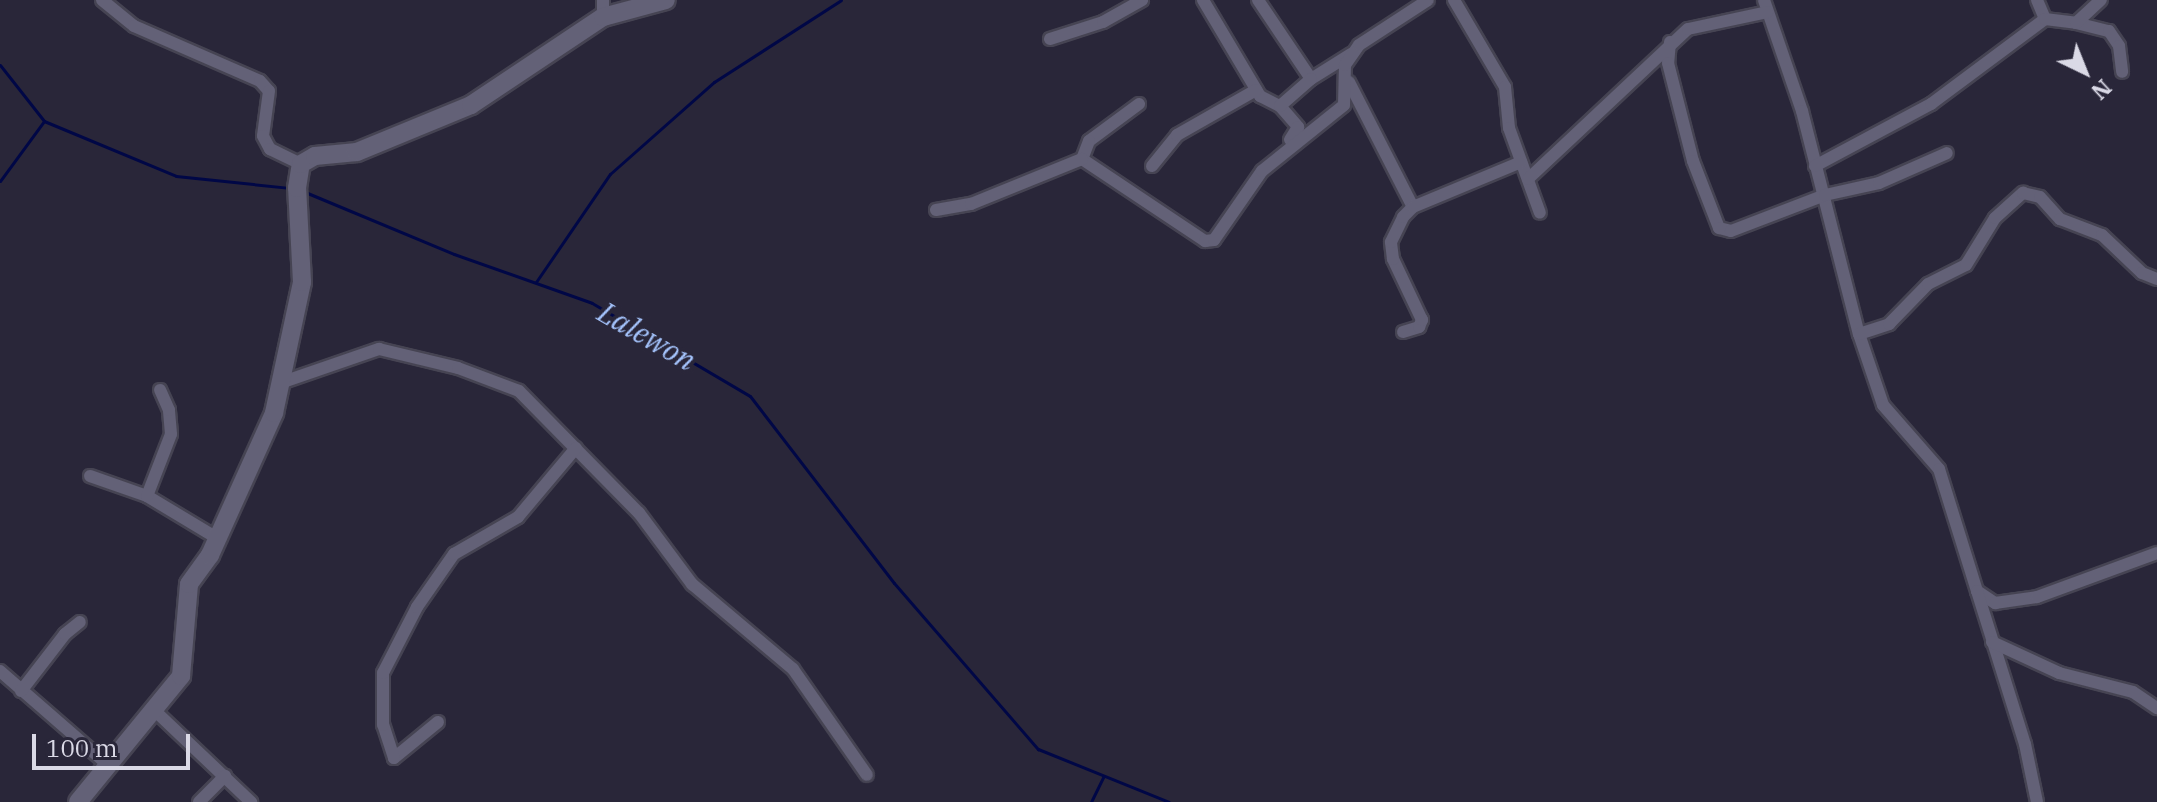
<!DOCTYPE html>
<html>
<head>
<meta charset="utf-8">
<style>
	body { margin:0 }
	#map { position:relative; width:2157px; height:802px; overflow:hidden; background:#292639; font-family:"IBM Plex Serif",serif }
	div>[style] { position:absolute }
	.stream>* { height:3px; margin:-1.5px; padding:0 1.5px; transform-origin:1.5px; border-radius:1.5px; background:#000746 }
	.roads { filter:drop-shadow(2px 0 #464453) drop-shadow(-2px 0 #464453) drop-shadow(0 2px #464453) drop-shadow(0 -2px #464453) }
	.street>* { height:12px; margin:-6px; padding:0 6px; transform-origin:6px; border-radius:6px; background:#636177 }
	.secondary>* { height:18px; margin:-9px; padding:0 9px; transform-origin:9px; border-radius:9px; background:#636177 }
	span { translate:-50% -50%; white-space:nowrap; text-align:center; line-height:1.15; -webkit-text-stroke:8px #292639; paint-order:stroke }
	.water-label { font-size:30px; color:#a5c4fd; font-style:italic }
	.north { position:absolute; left:2045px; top:32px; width:80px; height:80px; -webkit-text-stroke:6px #292639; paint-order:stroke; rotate:137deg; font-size:22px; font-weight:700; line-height:32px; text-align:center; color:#dad9e6 }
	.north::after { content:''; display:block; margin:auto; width:28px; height:36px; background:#dad9e6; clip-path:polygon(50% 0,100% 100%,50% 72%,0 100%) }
	.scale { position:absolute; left:32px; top:734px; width:158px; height:36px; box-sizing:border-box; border:4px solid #dad9e6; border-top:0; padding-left:10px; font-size:24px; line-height:28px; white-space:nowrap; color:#dad9e6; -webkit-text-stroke:6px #292639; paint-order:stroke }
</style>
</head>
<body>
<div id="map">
	<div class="stream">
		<div style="left:0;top:65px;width:71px;rotate:51.8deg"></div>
		<div style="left:44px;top:121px;width:143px;rotate:22.6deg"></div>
		<div style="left:176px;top:176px;width:116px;rotate:6deg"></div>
		<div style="left:0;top:181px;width:74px;rotate:-53.7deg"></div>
		<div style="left:305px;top:192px;width:161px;rotate:22.6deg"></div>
		<div style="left:454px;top:254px;width:146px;rotate:19.5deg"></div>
		<div style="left:592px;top:303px;width:183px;rotate:30.5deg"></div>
		<div style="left:750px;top:396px;width:236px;rotate:52.4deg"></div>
		<div style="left:894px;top:583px;width:220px;rotate:49.1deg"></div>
		<div style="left:1038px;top:749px;width:141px;rotate:22deg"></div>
		<div style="left:536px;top:282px;width:131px;rotate:-55.6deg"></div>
		<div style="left:610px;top:174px;width:139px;rotate:-41.5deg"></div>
		<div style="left:714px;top:82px;width:151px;rotate:-32.8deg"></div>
		<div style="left:1091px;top:802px;width:28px;rotate:-64deg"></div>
	</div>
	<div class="roads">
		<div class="street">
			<div style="left:102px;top:0;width:41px;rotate:39.1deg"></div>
			<div style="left:134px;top:26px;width:137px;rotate:23.6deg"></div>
			<div style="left:260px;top:81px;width:13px;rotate:48deg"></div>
			<div style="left:269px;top:91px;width:45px;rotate:97.6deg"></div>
			<div style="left:263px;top:136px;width:15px;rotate:62deg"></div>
			<div style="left:270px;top:149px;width:34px;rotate:26deg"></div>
			<div style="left:603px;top:0;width:17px;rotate:90deg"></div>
			<div style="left:1203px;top:0;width:112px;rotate:59.3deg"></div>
			<div style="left:1260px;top:96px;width:22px;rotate:27deg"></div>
			<div style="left:1280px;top:106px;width:28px;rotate:49deg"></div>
			<div style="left:1298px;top:127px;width:15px;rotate:122deg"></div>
			<div style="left:1258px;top:0;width:95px;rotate:56.1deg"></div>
			<div style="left:1311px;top:79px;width:47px;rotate:-32deg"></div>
			<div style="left:1454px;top:0;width:101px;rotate:59.6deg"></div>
			<div style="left:1505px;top:87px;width:41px;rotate:84.4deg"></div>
			<div style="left:1509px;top:128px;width:90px;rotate:70deg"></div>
			<div style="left:1764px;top:0;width:117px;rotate:71.1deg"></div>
			<div style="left:1802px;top:111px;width:230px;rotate:75.7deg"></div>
			<div style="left:1859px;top:334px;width:75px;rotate:71.3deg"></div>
			<div style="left:1883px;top:405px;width:85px;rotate:48.8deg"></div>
			<div style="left:1939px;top:469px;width:128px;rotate:72.7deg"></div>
			<div style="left:1977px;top:591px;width:22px;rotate:34deg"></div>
			<div style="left:1995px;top:603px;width:42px;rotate:-8.1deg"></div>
			<div style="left:2037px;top:597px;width:128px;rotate:-20.1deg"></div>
			<div style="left:2037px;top:0;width:21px;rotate:67deg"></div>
			<div style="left:2076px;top:23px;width:34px;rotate:14deg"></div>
			<div style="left:2109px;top:31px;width:18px;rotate:56deg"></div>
			<div style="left:2119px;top:46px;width:26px;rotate:83deg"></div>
			<div style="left:1050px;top:39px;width:56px;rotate:-17.8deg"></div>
			<div style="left:1103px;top:22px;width:45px;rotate:-29.4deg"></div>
			<div style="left:1670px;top:42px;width:21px;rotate:95deg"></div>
			<div style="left:1668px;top:63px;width:101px;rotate:75.7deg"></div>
			<div style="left:1693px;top:161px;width:72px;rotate:68.8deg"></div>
			<div style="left:1719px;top:228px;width:12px;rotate:14deg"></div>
			<div style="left:1731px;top:231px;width:101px;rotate:-21deg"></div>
			<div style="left:1825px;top:195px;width:55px;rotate:-12.5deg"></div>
			<div style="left:1879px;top:183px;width:74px;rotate:-23.8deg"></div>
			<div style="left:1349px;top:82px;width:140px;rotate:62.9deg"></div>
			<div style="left:1139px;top:104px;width:62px;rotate:143.5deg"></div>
			<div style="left:1089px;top:141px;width:19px;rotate:111deg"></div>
			<div style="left:1082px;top:159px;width:148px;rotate:33.7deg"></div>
			<div style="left:1205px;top:241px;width:9px;rotate:-6deg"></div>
			<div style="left:1214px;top:240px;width:84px;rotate:-55.2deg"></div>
			<div style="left:1262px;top:171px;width:105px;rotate:-38.8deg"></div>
			<div style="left:1344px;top:105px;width:40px;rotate:-88.6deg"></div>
			<div style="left:1345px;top:65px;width:24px;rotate:-55deg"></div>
			<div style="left:1359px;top:45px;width:82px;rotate:-33.1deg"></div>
			<div style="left:1280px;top:106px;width:41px;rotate:-41.1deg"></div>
			<div style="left:1152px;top:166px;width:40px;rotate:-51deg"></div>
			<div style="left:1177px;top:135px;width:91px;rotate:-29.7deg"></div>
			<div style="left:1815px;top:166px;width:132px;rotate:-28.1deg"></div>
			<div style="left:1931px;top:104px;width:142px;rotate:-36.7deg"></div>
			<div style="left:2045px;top:19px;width:31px;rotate:7deg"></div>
			<div style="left:2076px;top:23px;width:34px;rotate:-43deg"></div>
			<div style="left:1528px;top:179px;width:219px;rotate:-43.2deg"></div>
			<div style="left:1688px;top:29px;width:81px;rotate:-12.1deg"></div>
			<div style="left:936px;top:210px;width:36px;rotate:-10deg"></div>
			<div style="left:971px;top:204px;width:120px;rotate:-22.1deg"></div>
			<div style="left:1403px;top:332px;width:17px;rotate:-17deg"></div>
			<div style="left:1419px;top:327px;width:8px;rotate:-67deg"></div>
			<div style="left:1422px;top:320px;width:68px;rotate:-115.4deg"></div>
			<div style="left:1393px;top:259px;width:17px;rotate:-97deg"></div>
			<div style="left:1391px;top:242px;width:28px;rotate:-64deg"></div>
			<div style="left:1403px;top:217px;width:14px;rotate:-45deg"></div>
			<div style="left:1413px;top:207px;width:117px;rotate:-22.6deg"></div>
			<div style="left:1859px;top:334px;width:32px;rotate:-18deg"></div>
			<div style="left:1889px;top:324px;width:56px;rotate:-45.7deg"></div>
			<div style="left:1928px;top:284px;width:42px;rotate:-26.6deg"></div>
			<div style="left:1966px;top:265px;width:55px;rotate:-58.3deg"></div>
			<div style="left:1995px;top:218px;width:38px;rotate:-42deg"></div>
			<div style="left:2023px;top:193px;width:17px;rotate:13deg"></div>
			<div style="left:2040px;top:197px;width:30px;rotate:48deg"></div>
			<div style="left:2060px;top:219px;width:45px;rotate:20.9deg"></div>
			<div style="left:2102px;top:235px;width:55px;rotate:43.5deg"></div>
			<div style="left:2142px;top:273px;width:16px;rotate:22deg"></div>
			<div style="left:283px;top:382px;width:102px;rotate:-19deg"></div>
			<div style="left:379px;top:349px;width:81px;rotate:13.5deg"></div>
			<div style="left:458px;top:368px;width:65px;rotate:20.7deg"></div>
			<div style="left:519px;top:391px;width:171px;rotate:45.5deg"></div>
			<div style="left:639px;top:513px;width:89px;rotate:53.3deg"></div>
			<div style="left:692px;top:584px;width:132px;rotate:40.1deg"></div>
			<div style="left:793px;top:669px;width:129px;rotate:55.1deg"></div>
			<div style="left:90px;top:476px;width:60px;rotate:19.3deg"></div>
			<div style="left:147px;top:496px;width:82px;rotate:31deg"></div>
			<div style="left:147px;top:496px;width:66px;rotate:-68.8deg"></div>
			<div style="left:171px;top:434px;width:24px;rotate:-95deg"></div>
			<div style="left:169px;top:410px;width:22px;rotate:-114deg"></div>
			<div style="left:1977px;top:591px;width:160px;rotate:72.6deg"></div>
			<div style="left:2025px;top:744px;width:59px;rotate:78.3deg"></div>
			<div style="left:1992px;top:642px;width:74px;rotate:24.8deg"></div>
			<div style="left:2059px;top:673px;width:76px;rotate:14.4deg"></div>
			<div style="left:2133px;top:692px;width:29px;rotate:34deg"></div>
			<div style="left:0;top:671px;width:142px;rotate:41deg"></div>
			<div style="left:21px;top:691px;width:72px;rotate:-52.3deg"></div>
			<div style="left:65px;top:634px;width:19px;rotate:-39deg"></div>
			<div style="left:152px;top:708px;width:137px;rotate:43.5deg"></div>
			<div style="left:438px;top:722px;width:57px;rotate:140.7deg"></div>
			<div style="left:394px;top:758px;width:35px;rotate:-108deg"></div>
			<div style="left:383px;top:725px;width:52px;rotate:-90deg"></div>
			<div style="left:383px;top:673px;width:74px;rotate:-62.7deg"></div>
			<div style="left:417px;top:607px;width:65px;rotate:-55.1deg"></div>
			<div style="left:454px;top:554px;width:74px;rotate:-30deg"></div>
			<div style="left:518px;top:517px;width:90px;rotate:-50deg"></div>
			<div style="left:199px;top:802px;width:37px;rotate:-45deg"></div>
		</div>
		<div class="secondary">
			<div style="left:78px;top:802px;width:163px;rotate:-50.7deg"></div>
			<div style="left:181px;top:676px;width:92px;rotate:-85deg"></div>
			<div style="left:189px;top:584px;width:36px;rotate:-54deg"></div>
			<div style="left:210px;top:555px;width:156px;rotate:-65.7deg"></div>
			<div style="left:274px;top:413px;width:134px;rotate:-77.9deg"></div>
			<div style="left:302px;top:282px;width:94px;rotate:-93deg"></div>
			<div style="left:297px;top:188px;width:24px;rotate:-81deg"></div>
			<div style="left:301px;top:164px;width:16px;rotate:-30deg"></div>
			<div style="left:315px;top:156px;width:42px;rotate:-5.4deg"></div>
			<div style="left:357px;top:152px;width:123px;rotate:-22.4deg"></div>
			<div style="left:471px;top:105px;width:159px;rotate:-33.7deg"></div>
			<div style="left:603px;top:17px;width:65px;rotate:-15.1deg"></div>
		</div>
	</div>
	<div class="water-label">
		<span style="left:647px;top:336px;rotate:30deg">Lalewon</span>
	</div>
	<div class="north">N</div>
	<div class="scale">100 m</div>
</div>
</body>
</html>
